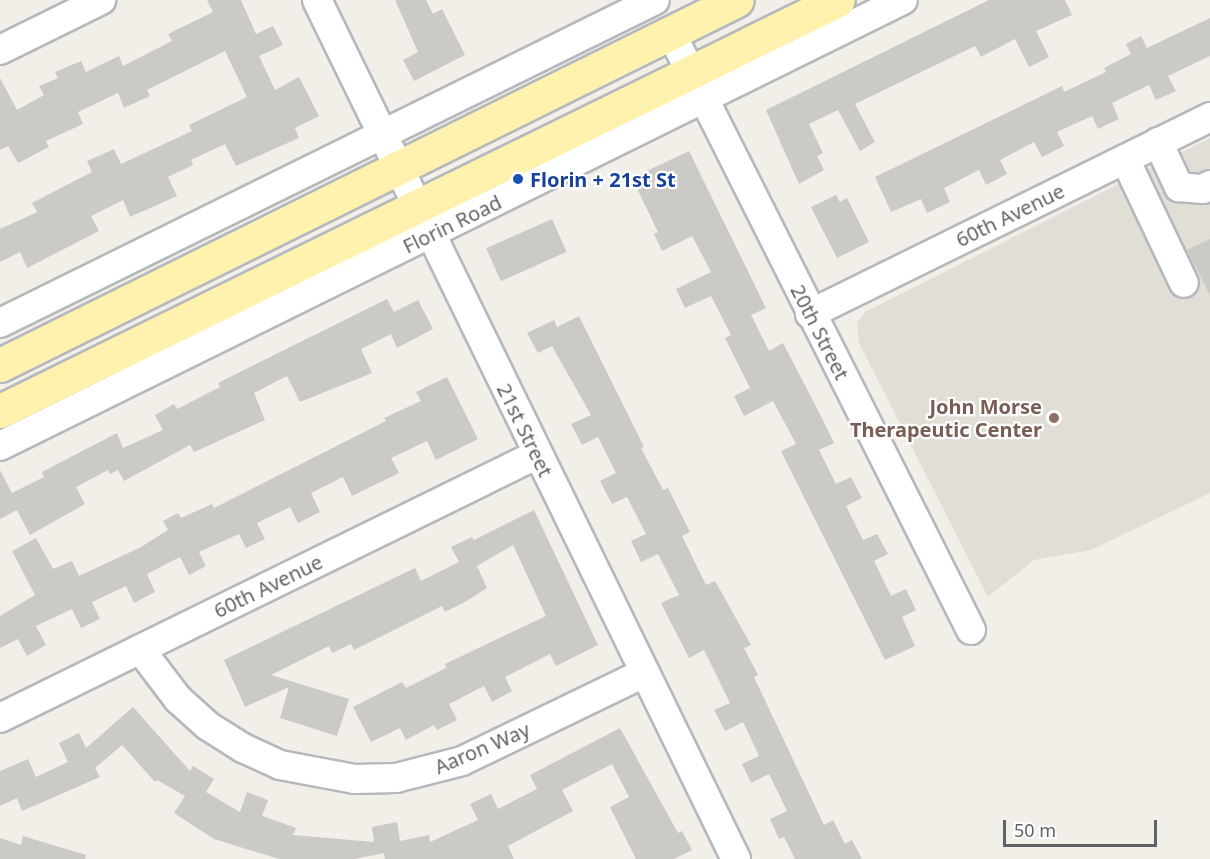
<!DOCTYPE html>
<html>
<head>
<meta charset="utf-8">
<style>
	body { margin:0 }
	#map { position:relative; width:1210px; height:859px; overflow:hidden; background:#f1efe8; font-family:"Noto Sans",sans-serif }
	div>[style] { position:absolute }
	.education>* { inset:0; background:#e1ded6 }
	.building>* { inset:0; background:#cccac5; transform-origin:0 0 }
	.roads { filter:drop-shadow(2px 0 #b5b8bc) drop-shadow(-2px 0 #b5b8bc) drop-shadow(0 2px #b5b8bc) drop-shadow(0 -2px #b5b8bc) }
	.minor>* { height:28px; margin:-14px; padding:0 14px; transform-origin:14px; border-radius:14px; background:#fff }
	.major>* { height:33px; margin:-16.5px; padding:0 16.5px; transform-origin:16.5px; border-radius:16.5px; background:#fff2af }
	.dots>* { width:16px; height:16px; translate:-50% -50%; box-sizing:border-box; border:3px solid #fff; border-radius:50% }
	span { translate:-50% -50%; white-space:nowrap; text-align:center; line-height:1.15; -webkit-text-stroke:4.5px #fff; paint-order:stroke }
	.transit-label { font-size:20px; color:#164399; font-weight:700 }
	.left { translate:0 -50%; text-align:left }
	.street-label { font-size:20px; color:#5f6368 }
	.education-label { font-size:20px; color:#785e54; font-weight:700 }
	.right { translate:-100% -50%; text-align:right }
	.scale { position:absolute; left:1003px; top:820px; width:154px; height:27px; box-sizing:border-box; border:3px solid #5f6368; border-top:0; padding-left:8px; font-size:18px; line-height:21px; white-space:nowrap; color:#5f6368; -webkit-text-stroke:4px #fff; paint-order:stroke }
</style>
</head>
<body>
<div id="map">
	<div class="education">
		<div style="clip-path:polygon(1210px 138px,1210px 493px,1091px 550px,1034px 560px,988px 597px,859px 343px,857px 323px,865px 312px)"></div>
	</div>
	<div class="building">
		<div style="clip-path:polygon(207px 0,241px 0,256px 34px,273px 26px,283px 45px,259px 56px,275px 90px,299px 77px,319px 116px,295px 128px,299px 138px,236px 166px,225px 144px,191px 160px,193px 165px,168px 177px,177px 196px,130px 217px,123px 200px,91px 216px,99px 231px,27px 268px,20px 252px,0 262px,0 229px,37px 212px,32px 203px,92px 172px,87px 161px,114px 149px,121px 164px,192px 131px,189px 125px,247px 97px,225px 51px,147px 90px,150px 96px,124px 108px,118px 93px,78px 112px,83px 124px,46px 141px,49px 147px,18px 163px,8px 146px,0 150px,0 78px,17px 110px,44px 95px,39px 86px,58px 78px,55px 72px,81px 61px,86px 72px,119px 56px,123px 66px,172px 41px,168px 34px,213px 12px)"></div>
		<div style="clip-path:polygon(395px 0,426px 0,433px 14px,442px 9px,465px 55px,414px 81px,403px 60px,418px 52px)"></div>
		<div style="clip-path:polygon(989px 0,1065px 0,1072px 15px,1036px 31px,1049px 57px,1029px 67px,1015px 39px,981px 57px,975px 46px,855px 104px,875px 142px,860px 151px,838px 110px,809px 124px,823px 153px,817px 156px,824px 170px,799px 184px,766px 110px)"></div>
		<div style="clip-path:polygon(1210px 18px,1210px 56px,1168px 76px,1176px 91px,1156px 100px,1149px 85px,1112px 103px,1119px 119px,1098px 129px,1092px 116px,1057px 132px,1064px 146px,1042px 157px,1034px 142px,1000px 160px,1007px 174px,986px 185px,979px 170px,944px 188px,950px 202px,927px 213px,921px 199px,891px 212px,875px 177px,1062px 86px,1064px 92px,1106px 72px,1104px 68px,1131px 54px,1126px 44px,1141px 36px,1147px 48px)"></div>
		<div style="clip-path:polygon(689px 151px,766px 308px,751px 315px,769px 351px,783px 343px,822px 418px,834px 443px,819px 450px,836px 484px,851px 477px,862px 498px,846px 506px,863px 540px,877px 534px,888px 554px,874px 561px,891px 596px,906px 589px,916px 610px,902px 617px,915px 646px,885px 660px,781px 451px,796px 444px,773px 401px,744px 416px,734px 396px,750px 388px,725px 338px,731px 335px,711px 296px,685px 308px,676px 289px,711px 272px,692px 236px,662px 251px,654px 234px,658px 232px,632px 178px)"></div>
		<div style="clip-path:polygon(836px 195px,840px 202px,847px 198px,869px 242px,837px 258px,811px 207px)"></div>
		<div style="left:552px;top:219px;width:36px;height:72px;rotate:66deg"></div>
		<div style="clip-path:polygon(1210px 239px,1210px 295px,1187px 250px)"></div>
		<div style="clip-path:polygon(387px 299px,394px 312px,418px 300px,433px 329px,397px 348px,391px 334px,361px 349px,372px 373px,300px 402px,287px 376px,254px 393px,265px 420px,194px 452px,190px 445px,124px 481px,118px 470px,110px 474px,108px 470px,76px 487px,85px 504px,30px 535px,17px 510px,0 519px,0 470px,12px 493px,44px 477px,42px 472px,117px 433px,123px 448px,163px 430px,155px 415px,174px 404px,177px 409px,220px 387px,218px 383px)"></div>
		<div style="clip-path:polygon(579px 316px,644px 447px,641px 448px,663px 490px,668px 488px,690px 532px,682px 536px,706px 585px,715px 581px,751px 645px,744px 648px,758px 675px,754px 677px,824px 825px,833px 820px,845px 844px,852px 840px,862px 859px,795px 859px,784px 837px,779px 839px,770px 819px,787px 811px,769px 774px,751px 783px,742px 764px,759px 756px,743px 722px,725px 731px,714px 710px,730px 703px,704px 650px,689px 658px,661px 603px,679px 595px,658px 554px,641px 562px,631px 541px,646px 534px,627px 497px,612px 504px,600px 481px,616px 473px,598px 437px,582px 445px,571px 424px,591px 415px,552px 346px,538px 353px,527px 333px,554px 320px,557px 327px)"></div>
		<div style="clip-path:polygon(447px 377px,478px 439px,436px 460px,427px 441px,391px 458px,399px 473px,352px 496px,343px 477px,311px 493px,320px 512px,298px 523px,290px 507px,257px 523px,265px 539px,246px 548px,239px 534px,199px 552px,206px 566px,189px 575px,180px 557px,147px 574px,155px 592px,134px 603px,126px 586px,92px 602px,100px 619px,81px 628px,72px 609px,36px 626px,46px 645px,27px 656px,18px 639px,0 648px,0 616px,35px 595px,12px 551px,36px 538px,53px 569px,72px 561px,79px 576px,141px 547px,168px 530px,163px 521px,178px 513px,181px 518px,212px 504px,214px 508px,386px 421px,384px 418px,421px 401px,416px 392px)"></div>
		<div style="clip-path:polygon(534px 510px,598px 645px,556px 666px,550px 654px,505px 677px,512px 691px,492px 702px,484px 686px,449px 704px,457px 720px,437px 730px,434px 725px,406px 740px,400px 728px,371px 742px,353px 707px,402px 682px,406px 688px,446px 668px,445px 664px,546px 616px,513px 545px,477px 566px,487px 588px,465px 602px,445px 612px,442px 606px,354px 650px,351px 644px,332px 653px,329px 646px,271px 675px,349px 699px,337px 736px,280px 718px,289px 687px,245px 707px,224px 660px,415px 568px,421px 581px,459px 562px,451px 547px,472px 537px,474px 540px)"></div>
		<div style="clip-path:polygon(133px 707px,190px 771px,193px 766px,214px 779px,206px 792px,240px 812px,247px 792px,268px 800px,262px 816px,296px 828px,293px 835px,374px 842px,372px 827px,397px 822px,400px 841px,429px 835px,430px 842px,478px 820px,470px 804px,491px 794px,498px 809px,537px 789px,530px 775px,620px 728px,678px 833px,682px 831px,692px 850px,674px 859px,636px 859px,610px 807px,629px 797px,612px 764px,562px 790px,573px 811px,508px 846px,514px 859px,385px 859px,384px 853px,355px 859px,279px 859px,214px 839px,174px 813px,185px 796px,157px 780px,155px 782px,122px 745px,95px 768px,100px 777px,22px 811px,17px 798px,0 806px,0 771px,28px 759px,36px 777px,68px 762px,59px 743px,79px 733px,86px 748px)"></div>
		<div style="clip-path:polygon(23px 836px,86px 855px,85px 859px,0 859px,0 838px,21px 845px)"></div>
	</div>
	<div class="roads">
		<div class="minor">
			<div style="left:317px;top:0;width:956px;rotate:64deg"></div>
			<div style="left:671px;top:33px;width:668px;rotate:63.32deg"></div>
			<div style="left:0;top:50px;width:113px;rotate:-26.3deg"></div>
			<div style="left:1158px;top:142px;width:50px;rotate:65deg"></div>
			<div style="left:1179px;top:187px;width:24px;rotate:5deg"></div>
			<div style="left:1203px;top:189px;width:8px;rotate:-30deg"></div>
			<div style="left:1125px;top:159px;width:137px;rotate:64.6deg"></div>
			<div style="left:810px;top:314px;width:446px;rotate:-26.2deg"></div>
			<div style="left:0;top:323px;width:730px;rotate:-26.25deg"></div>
			<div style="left:0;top:446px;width:1007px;rotate:-26.29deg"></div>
			<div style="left:140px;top:649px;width:63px;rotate:52.8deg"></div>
			<div style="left:178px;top:699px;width:40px;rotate:42deg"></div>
			<div style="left:208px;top:726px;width:41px;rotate:32.2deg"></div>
			<div style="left:243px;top:748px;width:41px;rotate:24.7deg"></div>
			<div style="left:280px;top:765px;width:76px;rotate:10.6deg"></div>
			<div style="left:355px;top:779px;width:41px;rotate:-1.4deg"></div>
			<div style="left:396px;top:778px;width:68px;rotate:-14.4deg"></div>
			<div style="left:462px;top:761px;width:202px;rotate:-25.8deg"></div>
			<div style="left:0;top:718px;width:597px;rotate:-26.14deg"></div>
		</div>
		<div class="major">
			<div style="left:0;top:365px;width:822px;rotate:-26.35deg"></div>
			<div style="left:0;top:411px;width:933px;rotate:-26.13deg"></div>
		</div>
	</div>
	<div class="dots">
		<div style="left:518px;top:179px;background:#1a4fb4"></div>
		<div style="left:1054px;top:418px;background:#8d6e63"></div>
	</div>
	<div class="transit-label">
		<span class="left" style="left:530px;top:179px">Florin + 21st St</span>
	</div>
	<div class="street-label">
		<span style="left:1010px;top:215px;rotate:-26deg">60th Avenue</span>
		<span style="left:452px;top:224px;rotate:-26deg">Florin Road</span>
		<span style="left:820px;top:332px;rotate:63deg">20th Street</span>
		<span style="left:525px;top:430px;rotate:64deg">21st Street</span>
		<span style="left:268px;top:586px;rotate:-26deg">60th Avenue</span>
		<span style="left:482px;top:748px;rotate:-23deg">Aaron Way</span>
	</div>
	<div class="education-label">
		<span class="right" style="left:1042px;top:418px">John Morse<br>Therapeutic Center</span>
	</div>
	<div class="scale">50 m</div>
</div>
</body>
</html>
